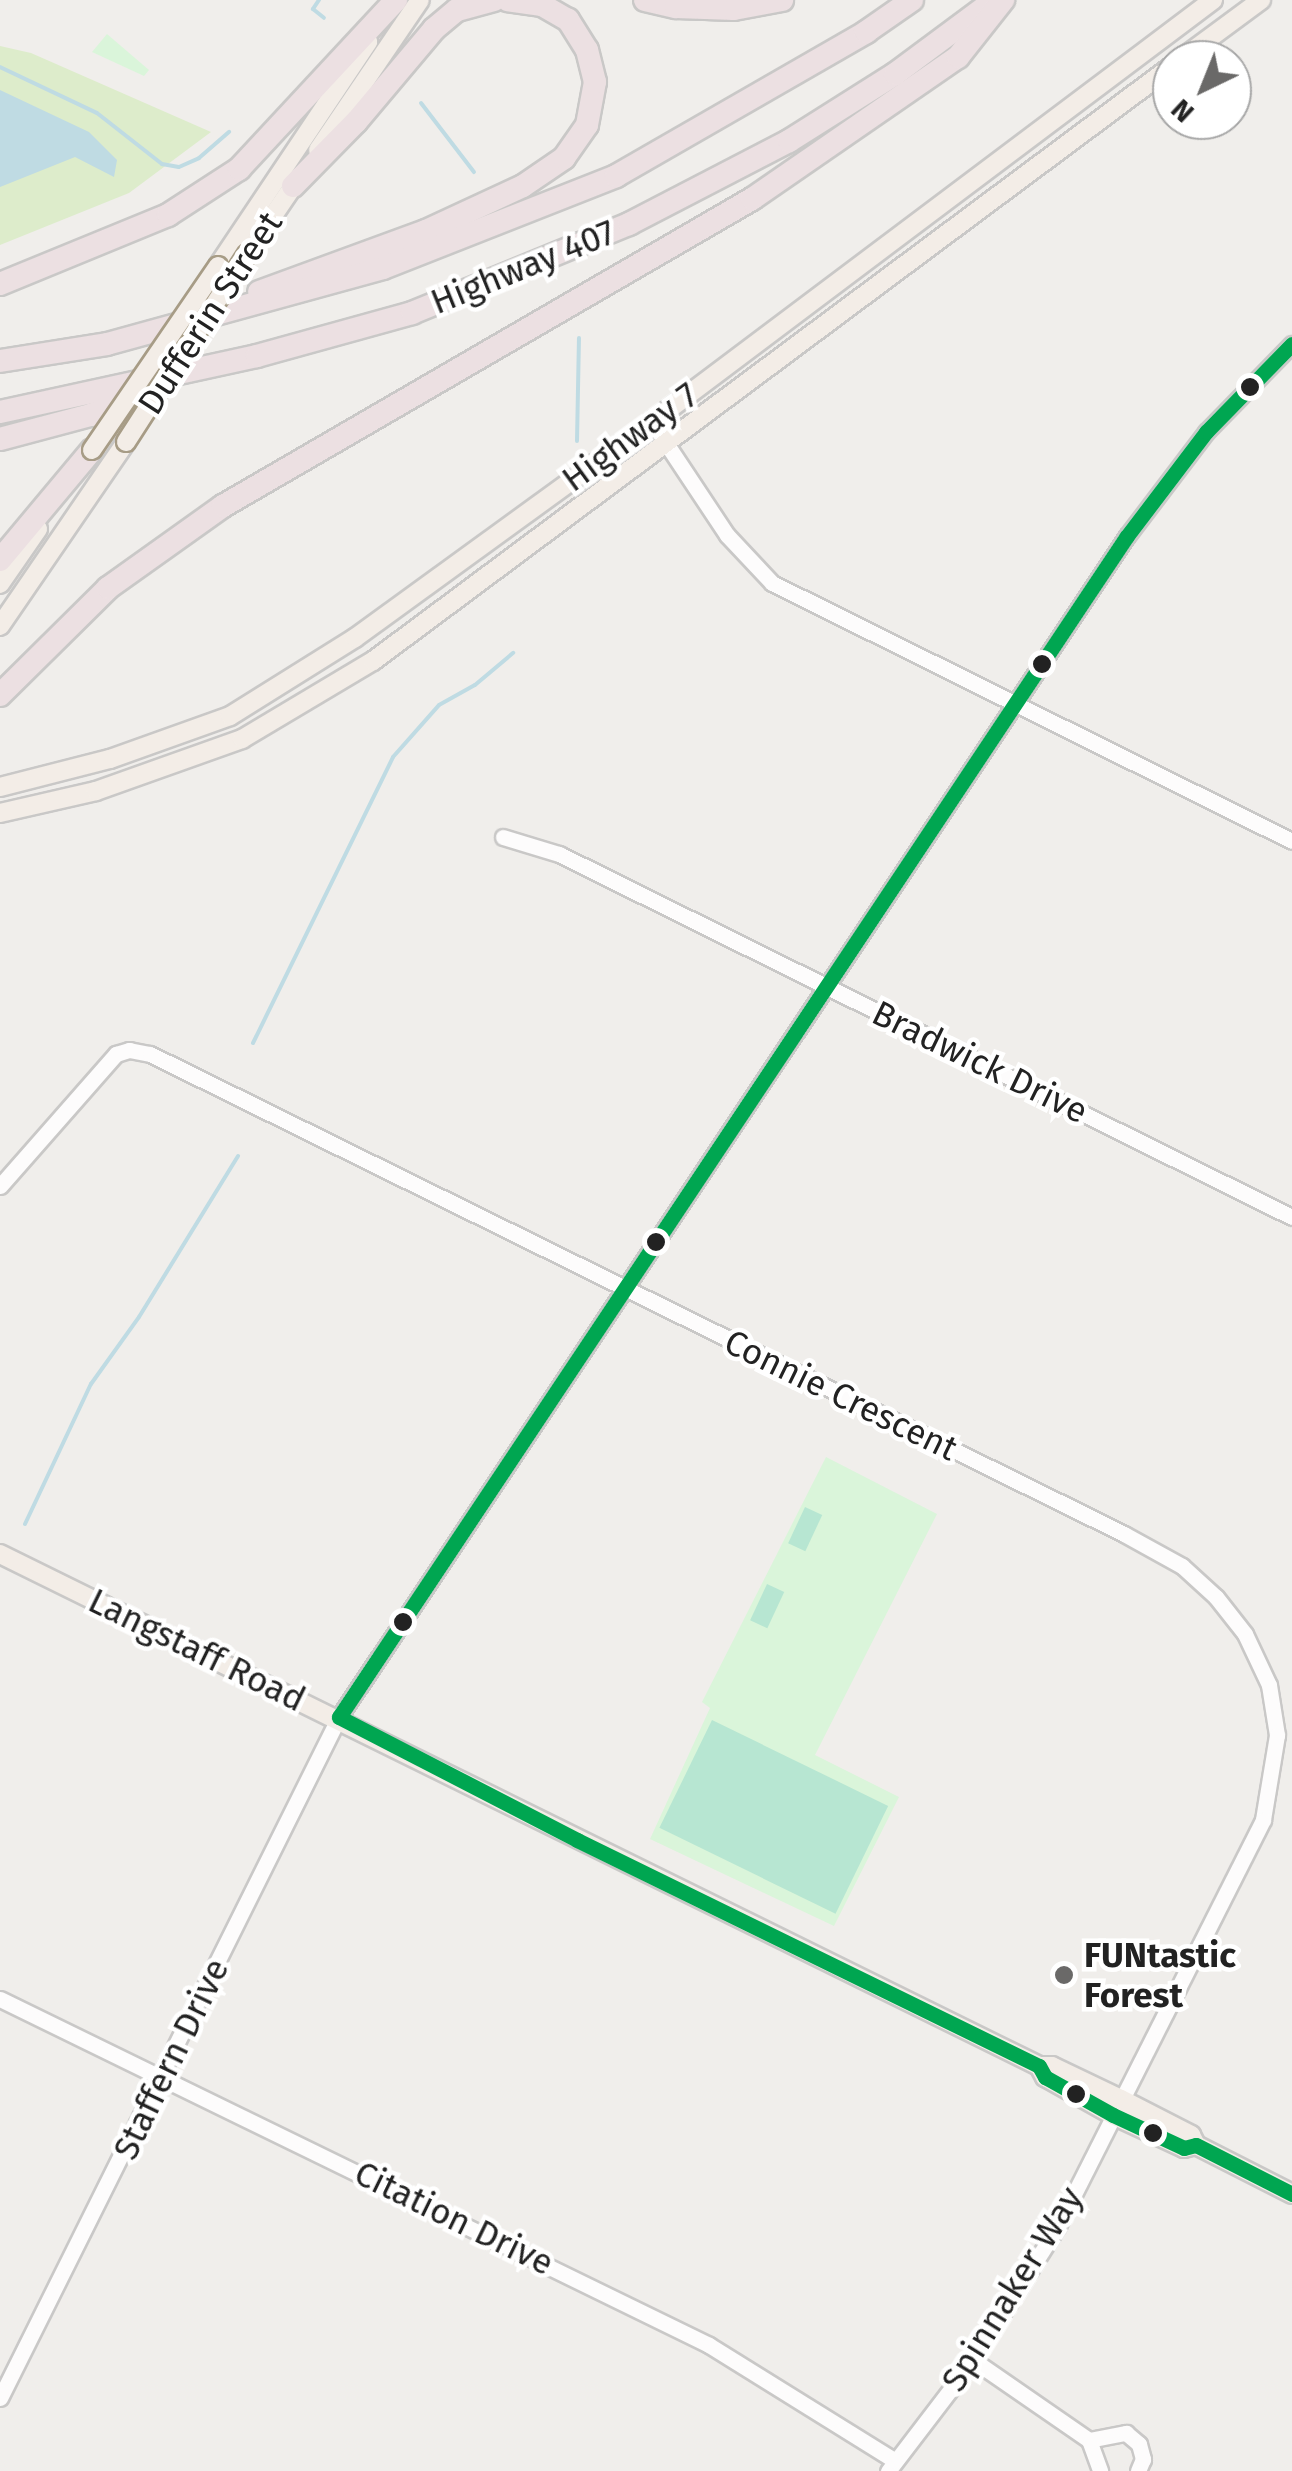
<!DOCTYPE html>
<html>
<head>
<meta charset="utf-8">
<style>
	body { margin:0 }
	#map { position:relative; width:1292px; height:2471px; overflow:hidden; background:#f0eeeb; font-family:"Fira Sans",sans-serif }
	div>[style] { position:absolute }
	.grass>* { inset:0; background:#ddeccb }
	.park>* { inset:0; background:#daf5da }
	.pitch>* { inset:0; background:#b7e6d2; transform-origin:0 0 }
	.water>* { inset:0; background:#bfdbe3 }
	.stream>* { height:4px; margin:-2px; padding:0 2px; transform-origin:2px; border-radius:2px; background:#bfdbe3 }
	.roads { filter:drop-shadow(2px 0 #c9c8c7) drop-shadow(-2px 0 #c9c8c7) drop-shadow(0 2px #c9c8c7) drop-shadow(0 -2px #c9c8c7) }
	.minor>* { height:15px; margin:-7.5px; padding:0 7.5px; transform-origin:7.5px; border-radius:7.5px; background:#fdfcfc }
	.major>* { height:18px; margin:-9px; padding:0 9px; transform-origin:9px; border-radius:9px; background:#f3ede7 }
	.highway>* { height:22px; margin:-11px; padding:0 11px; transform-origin:11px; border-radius:11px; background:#ece0e2 }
	.bridges { filter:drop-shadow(2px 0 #a79c86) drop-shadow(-2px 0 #a79c86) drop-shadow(0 2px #a79c86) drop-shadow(0 -2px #a79c86) }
	.major-bridge>* { height:18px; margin:-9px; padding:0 9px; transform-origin:9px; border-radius:9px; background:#f3ede7 }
	.bus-1>* { height:15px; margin:-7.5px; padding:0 7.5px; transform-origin:7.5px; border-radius:7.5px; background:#00a651 }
	.dots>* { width:28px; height:28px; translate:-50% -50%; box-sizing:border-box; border:5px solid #fff; border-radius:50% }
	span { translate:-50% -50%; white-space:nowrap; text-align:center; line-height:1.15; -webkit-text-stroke:9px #fff; paint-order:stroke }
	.street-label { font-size:35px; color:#222 }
	.poi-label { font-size:35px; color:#222; font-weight:700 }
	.left { translate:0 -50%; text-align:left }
	.north { position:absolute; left:1152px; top:40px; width:100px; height:100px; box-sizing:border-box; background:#fff; border:2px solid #a7a7a7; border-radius:50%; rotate:223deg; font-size:28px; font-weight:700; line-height:40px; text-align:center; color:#222 }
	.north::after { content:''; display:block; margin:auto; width:35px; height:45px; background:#6a6968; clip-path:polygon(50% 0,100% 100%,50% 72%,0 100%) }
</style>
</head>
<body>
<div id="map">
	<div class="grass">
		<div style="clip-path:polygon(0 46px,31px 53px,211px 132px,129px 193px,0 245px)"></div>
	</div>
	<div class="park">
		<div style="clip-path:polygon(107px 34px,149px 70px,144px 76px,92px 52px)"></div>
		<div style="clip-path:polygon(826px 1457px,937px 1514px,815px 1755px,899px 1797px,834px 1926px,650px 1839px,710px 1708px,702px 1702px)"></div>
	</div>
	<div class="pitch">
		<div style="left:805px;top:1507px;width:19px;height:40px;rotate:25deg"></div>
		<div style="left:767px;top:1584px;width:19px;height:40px;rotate:25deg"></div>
		<div style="left:712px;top:1720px;width:196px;height:120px;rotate:26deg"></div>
	</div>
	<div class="water">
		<div style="clip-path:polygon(0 90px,89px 132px,117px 160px,114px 177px,75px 157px,0 187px)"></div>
	</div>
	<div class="stream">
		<div style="left:319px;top:0;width:11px;rotate:124deg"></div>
		<div style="left:313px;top:9px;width:14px;rotate:39deg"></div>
		<div style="left:0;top:67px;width:107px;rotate:25.4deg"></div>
		<div style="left:97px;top:113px;width:83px;rotate:38.1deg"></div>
		<div style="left:162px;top:164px;width:17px;rotate:10deg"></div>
		<div style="left:179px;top:167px;width:22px;rotate:-24deg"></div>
		<div style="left:199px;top:158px;width:40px;rotate:-41deg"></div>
		<div style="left:421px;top:103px;width:87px;rotate:52.5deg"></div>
		<div style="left:577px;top:441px;width:103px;rotate:-88.9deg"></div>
		<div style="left:253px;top:1043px;width:318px;rotate:-63.9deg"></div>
		<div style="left:393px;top:757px;width:69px;rotate:-48.5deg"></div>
		<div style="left:439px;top:705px;width:41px;rotate:-29.1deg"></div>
		<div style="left:475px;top:685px;width:50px;rotate:-40.1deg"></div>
		<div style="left:25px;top:1524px;width:155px;rotate:-64.8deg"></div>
		<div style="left:91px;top:1384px;width:82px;rotate:-54.4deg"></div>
		<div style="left:139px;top:1317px;width:189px;rotate:-58.4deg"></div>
	</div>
	<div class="roads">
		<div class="minor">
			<div style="left:652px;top:422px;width:136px;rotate:56.4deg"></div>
			<div style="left:727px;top:535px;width:66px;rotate:46.8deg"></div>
			<div style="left:772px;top:583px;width:580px;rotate:26.39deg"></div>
			<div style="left:503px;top:837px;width:59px;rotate:16.9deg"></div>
			<div style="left:559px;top:854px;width:818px;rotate:26.35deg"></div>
			<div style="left:0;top:1186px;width:176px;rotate:-48.7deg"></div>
			<div style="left:116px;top:1054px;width:14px;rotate:-17deg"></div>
			<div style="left:129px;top:1050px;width:21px;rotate:11deg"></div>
			<div style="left:150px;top:1054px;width:1086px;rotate:26.23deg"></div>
			<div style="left:1124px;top:1534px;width:66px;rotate:28.9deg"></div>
			<div style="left:1182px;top:1566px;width:46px;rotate:42.4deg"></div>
			<div style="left:1216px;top:1597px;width:47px;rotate:51.9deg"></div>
			<div style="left:1245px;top:1634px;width:56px;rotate:64.8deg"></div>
			<div style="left:1269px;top:1685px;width:51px;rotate:80.9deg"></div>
			<div style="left:1277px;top:1735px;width:86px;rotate:99.4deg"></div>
			<div style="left:1263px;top:1820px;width:455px;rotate:116.8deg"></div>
			<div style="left:1058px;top:2226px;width:159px;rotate:122.4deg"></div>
			<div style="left:973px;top:2360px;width:140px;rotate:127.4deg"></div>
			<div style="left:0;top:1999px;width:789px;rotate:26.01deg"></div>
			<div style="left:709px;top:2345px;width:219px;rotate:31.9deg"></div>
			<div style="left:973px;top:2360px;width:141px;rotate:34.6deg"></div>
			<div style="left:1089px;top:2440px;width:33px;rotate:70deg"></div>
			<div style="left:0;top:2398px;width:761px;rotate:-63.54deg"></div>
			<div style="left:339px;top:1717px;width:1420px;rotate:-56.29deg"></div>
			<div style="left:1127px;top:536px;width:131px;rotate:-52.8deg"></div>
			<div style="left:1206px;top:432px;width:123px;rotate:-45.7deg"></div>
			<div style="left:1089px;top:2440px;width:38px;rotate:-11deg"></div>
			<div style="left:1126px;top:2433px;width:17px;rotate:40deg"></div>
			<div style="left:1139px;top:2444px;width:16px;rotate:75deg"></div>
			<div style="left:1143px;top:2459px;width:13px;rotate:113deg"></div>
		</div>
		<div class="major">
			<div style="left:1180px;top:60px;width:101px;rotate:-36.5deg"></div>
			<div style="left:318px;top:150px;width:181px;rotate:-55.8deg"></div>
			<div style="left:247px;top:254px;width:94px;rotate:-55.8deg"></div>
			<div style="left:218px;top:266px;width:270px;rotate:-56.2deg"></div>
			<div style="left:0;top:584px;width:67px;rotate:-55.4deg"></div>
			<div style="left:0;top:626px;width:223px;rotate:-55.6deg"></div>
			<div style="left:0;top:787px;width:114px;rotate:-14.3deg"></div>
			<div style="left:110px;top:759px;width:127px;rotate:-19.7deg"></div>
			<div style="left:230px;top:716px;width:147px;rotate:-32deg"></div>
			<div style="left:355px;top:638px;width:367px;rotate:-36deg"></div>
			<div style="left:652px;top:422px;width:702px;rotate:-36.95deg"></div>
			<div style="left:0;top:813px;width:98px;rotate:-12.9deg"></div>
			<div style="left:96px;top:791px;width:155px;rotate:-19.6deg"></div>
			<div style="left:242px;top:739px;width:152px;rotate:-30.8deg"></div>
			<div style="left:373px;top:661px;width:996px;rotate:-36.67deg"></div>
			<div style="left:0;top:1554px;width:1158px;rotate:26.23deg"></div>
			<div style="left:1039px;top:2066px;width:13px"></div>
			<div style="left:1052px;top:2066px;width:76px;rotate:25.6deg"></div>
			<div style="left:1121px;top:2099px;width:79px;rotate:27.2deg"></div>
			<div style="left:1191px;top:2135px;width:11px;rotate:63deg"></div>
			<div style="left:1196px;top:2145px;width:108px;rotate:27deg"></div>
			<div style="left:1039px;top:2066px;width:13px;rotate:61deg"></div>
			<div style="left:1045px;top:2077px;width:78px;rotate:29.2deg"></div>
			<div style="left:1113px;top:2115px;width:78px;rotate:24.9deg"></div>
			<div style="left:1184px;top:2148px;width:12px;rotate:-14deg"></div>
		</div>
		<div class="highway">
			<div style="left:645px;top:0;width:32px;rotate:13deg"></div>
			<div style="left:676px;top:7px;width:58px;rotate:2deg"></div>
			<div style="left:734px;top:9px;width:49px;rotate:-10.6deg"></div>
			<div style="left:293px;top:186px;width:90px;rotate:-45.5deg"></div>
			<div style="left:356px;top:122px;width:121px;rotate:-50deg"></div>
			<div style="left:434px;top:29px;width:30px;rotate:-40deg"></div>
			<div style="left:457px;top:10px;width:38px;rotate:-15deg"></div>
			<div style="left:0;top:284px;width:182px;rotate:-22.3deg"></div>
			<div style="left:168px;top:215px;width:85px;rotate:-32.9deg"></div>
			<div style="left:239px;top:169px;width:231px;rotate:-47.1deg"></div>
			<div style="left:259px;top:292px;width:178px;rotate:-20.1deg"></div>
			<div style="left:426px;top:231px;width:107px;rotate:-24.9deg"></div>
			<div style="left:523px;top:186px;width:50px;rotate:-34.3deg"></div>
			<div style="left:564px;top:158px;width:40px;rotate:-55.1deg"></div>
			<div style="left:587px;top:125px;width:44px;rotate:-79.5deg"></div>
			<div style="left:595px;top:82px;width:33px;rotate:-104deg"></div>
			<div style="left:587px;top:50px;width:36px;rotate:-122deg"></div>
			<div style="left:568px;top:20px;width:30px;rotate:-150deg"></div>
			<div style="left:542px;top:5px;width:34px;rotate:-172deg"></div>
			<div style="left:0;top:361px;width:108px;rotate:-9deg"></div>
			<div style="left:107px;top:344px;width:286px;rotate:-15.4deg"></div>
			<div style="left:383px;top:268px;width:251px;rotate:-21.5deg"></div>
			<div style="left:616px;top:176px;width:289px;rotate:-29.9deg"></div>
			<div style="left:866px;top:32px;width:56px;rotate:-34.8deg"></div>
			<div style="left:0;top:412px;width:263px;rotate:-12.3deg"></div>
			<div style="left:257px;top:356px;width:161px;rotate:-15.5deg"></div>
			<div style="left:412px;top:313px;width:235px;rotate:-22.3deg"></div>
			<div style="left:629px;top:224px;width:180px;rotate:-27.4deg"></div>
			<div style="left:789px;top:141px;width:125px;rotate:-32.3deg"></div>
			<div style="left:895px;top:74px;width:116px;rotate:-36.6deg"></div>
			<div style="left:0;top:439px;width:94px;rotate:-14.8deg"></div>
			<div style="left:91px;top:415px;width:52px;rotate:-22.6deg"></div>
			<div style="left:0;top:560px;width:143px;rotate:-50.1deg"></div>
			<div style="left:0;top:695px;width:152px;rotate:-44.7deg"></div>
			<div style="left:108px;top:588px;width:141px;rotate:-35.5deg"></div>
			<div style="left:223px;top:506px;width:612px;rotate:-30.13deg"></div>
			<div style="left:752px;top:199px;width:250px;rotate:-34.6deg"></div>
			<div style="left:958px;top:57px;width:73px;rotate:-51.7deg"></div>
		</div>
	</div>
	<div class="bridges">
		<div class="major-bridge">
			<div style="left:126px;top:442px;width:224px;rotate:-57.2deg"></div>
			<div style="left:92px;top:450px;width:223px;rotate:-55.6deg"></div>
		</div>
	</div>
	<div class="bus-1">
		<div style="left:339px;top:1717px;width:1420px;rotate:-56.29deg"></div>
		<div style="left:1127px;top:536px;width:131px;rotate:-52.8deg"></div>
		<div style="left:1206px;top:432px;width:123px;rotate:-45.7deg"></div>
		<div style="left:339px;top:1717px;width:268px;rotate:27.3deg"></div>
		<div style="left:577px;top:1840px;width:514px;rotate:26.07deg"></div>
		<div style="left:1039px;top:2066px;width:13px;rotate:61deg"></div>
		<div style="left:1045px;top:2077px;width:78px;rotate:29.2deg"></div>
		<div style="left:1113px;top:2115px;width:78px;rotate:24.9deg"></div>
		<div style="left:1184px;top:2148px;width:12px;rotate:-14deg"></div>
		<div style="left:1196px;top:2145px;width:108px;rotate:27deg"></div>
	</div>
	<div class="dots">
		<div style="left:1250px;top:387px;background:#222"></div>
		<div style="left:1042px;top:664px;background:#222"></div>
		<div style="left:656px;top:1242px;background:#222"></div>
		<div style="left:403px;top:1622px;background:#222"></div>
		<div style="left:1064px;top:1975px;background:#6a6968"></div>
		<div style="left:1076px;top:2094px;background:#222"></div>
		<div style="left:1153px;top:2133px;background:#222"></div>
	</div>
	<div class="street-label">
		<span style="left:523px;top:267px;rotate:-22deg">Highway 407</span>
		<span style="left:210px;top:313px;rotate:-57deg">Dufferin Street</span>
		<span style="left:630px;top:437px;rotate:-36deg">Highway 7</span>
		<span style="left:980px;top:1062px;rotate:26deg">Bradwick Drive</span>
		<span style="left:841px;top:1395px;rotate:26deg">Connie Crescent</span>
		<span style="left:197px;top:1650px;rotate:26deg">Langstaff Road</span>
		<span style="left:171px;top:2059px;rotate:-64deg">Staffern Drive</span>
		<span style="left:454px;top:2218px;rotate:26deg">Citation Drive</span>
		<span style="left:1012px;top:2289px;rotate:-58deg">Spinnaker Way</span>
	</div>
	<div class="poi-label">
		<span class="left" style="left:1084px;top:1975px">FUNtastic<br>Forest</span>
	</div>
	<div class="north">N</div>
</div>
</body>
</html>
